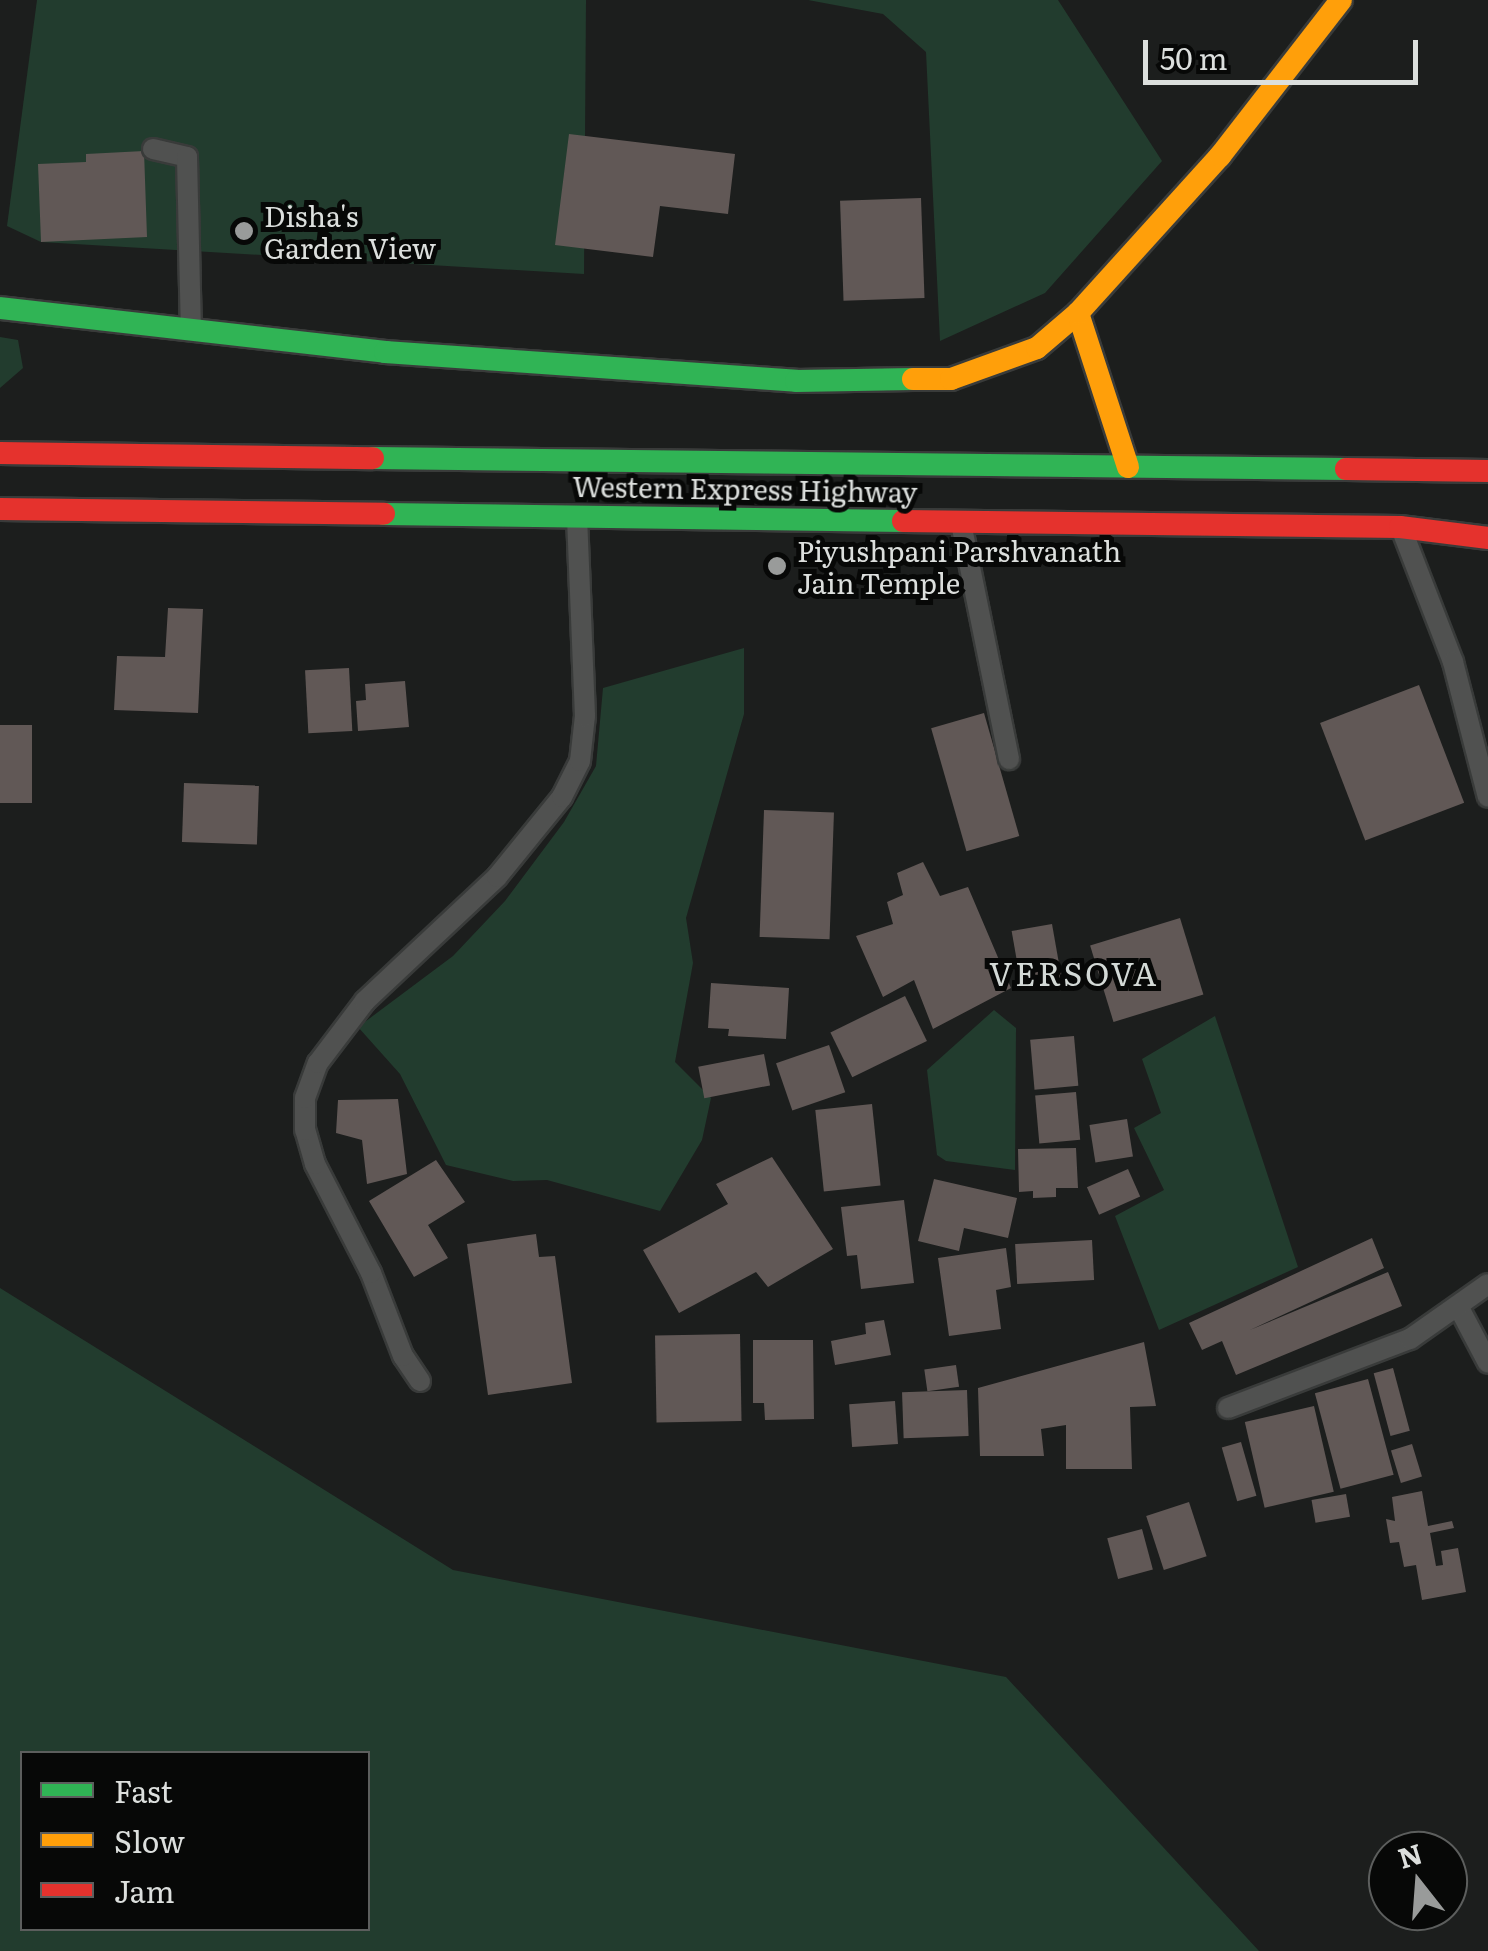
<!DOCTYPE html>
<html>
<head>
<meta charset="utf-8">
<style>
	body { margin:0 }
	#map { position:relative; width:1488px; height:1951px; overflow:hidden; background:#1c1e1d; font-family:Literata,serif }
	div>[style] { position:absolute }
	.green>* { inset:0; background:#223c2e }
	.building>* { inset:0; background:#615856; transform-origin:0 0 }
	.roads { filter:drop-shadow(2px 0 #393b3a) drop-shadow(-2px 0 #393b3a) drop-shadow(0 2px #393b3a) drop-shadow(0 -2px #393b3a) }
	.lane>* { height:20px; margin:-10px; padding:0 10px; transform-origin:10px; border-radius:10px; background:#505150 }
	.fast>* { height:22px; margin:-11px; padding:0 11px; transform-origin:11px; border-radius:11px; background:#30b455 }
	.slow>* { height:22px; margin:-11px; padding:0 11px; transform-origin:11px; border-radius:11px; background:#ff9f0a }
	.jam>* { height:22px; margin:-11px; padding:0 11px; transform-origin:11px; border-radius:11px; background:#e5322d }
	.dots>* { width:28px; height:28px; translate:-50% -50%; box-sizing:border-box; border:5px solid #070807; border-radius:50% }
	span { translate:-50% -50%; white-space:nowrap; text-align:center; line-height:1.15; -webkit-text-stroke:10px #070807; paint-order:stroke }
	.poi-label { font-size:28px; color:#dcdfdd }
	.left { translate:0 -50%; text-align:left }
	.street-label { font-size:28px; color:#dcdfdd }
	.quarter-label { font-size:32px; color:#d3d9d6; letter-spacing:2.5px }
	.legend { position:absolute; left:20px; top:1751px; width:350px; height:180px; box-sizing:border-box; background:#070807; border:2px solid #5c5e5d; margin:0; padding:12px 18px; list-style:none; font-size:30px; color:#dcdfdd }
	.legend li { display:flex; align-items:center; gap:20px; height:50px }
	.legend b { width:50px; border:2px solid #5c5e5d }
	.north { position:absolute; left:1368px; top:1831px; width:100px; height:100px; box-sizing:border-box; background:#070807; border:2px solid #5c5e5d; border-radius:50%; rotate:343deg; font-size:28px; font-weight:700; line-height:40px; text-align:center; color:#dcdfdd }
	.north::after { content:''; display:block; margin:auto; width:35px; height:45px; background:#999b9a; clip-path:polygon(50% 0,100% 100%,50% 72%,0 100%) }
	.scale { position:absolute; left:1143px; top:40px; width:275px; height:45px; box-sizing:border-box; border:5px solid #dcdfdd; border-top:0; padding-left:12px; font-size:30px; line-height:35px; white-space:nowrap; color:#dcdfdd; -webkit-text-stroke:8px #070807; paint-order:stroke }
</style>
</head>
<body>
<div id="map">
	<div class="green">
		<div style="clip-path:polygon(37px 0,586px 0,584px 274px,41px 242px,7px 226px)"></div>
		<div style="clip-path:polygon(808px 0,1058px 0,1162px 161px,1045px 293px,940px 341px,926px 52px,883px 14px)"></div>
		<div style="clip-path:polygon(0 337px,18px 340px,23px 368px,0 388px)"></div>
		<div style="clip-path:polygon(744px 648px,744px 714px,686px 918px,693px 963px,675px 1062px,711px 1098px,702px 1140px,660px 1211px,547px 1180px,513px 1181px,446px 1165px,400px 1074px,358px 1027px,453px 956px,505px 901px,564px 822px,596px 766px,603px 688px)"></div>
		<div style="clip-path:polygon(994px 1010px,1016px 1028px,1015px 1170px,946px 1161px,937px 1155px,927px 1070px)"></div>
		<div style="clip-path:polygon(1215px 1016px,1298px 1267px,1159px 1330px,1115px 1216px,1164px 1190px,1134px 1128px,1161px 1113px,1142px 1059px)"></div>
		<div style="clip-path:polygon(evenodd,0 1288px,453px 1570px,1006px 1677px,1259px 1951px,0 1951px,0 1288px,22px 1754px,368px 1754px,368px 1928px,22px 1928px,22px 1754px)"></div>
	</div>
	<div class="building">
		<div style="clip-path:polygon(569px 134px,735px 154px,728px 214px,660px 206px,653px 257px,555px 245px)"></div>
		<div style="clip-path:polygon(144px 151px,147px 237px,41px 242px,38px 164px,86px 162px,86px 154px)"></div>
		<div style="left:921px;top:198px;width:100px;height:81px;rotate:88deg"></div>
		<div style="clip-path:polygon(168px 608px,203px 609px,198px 713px,114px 710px,117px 656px,165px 657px)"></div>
		<div style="left:349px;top:668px;width:63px;height:44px;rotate:87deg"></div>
		<div style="clip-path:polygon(405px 681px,409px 727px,358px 731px,356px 701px,366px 700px,365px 684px)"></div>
		<div style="left:1419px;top:685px;width:126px;height:106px;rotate:69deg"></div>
		<div style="left:984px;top:713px;width:128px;height:55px;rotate:74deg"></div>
		<div style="left:0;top:725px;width:32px;height:78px"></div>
		<div style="left:184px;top:783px;width:75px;height:59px;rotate:2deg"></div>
		<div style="left:764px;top:810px;width:70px;height:127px;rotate:2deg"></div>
		<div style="clip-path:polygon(923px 862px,940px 896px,968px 887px,1011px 988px,933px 1029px,914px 980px,883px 997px,856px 936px,893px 924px,887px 902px,903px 895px,897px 873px)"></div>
		<div style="left:1180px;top:918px;width:80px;height:94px;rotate:73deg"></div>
		<div style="left:1052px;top:924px;width:59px;height:41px;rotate:80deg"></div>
		<div style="clip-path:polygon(711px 983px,789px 988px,786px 1039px,728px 1036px,729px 1029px,708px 1028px)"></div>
		<div style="left:905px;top:996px;width:50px;height:83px;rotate:64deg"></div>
		<div style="left:1074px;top:1036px;width:50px;height:44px;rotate:85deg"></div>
		<div style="left:829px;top:1045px;width:50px;height:56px;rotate:71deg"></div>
		<div style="left:764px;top:1054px;width:32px;height:67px;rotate:79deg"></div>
		<div style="left:1076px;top:1092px;width:48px;height:41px;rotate:85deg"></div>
		<div style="clip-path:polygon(398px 1099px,407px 1174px,367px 1184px,362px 1140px,336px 1133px,338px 1100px)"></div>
		<div style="left:872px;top:1104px;width:82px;height:57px;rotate:84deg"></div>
		<div style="left:1127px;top:1119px;width:38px;height:38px;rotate:81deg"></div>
		<div style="clip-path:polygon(1076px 1148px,1078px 1188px,1056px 1188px,1056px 1197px,1033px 1198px,1033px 1191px,1019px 1192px,1018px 1149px)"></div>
		<div style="clip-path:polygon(772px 1157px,833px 1249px,768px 1287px,756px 1272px,679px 1313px,643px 1250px,728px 1204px,716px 1184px)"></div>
		<div style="clip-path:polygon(436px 1160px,465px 1202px,428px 1225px,448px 1258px,414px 1277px,369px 1201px)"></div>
		<div style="left:1128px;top:1169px;width:30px;height:45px;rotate:66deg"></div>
		<div style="clip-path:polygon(934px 1179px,1017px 1198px,1008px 1238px,964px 1228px,959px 1251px,918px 1241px)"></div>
		<div style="clip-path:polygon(904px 1200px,914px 1283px,861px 1289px,857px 1255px,847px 1256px,841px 1207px)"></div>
		<div style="clip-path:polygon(536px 1234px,539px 1257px,555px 1256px,572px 1383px,488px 1395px,467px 1244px)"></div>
		<div style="clip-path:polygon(1372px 1238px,1384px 1268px,1250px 1330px,1388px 1272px,1402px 1306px,1236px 1375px,1222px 1341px,1202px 1350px,1189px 1323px)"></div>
		<div style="left:1092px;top:1240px;width:40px;height:77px;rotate:87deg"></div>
		<div style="clip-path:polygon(1006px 1248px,1011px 1287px,996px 1290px,1001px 1329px,949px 1336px,938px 1258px)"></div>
		<div style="clip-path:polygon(884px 1320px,891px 1355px,835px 1365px,831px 1341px,866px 1334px,865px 1323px)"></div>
		<div style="left:740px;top:1334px;width:87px;height:85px;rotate:89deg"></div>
		<div style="clip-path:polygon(753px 1340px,813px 1340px,814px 1419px,765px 1420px,764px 1403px,753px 1403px)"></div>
		<div style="clip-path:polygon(1144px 1342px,1156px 1406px,1130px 1407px,1132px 1469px,1066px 1469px,1066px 1425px,1041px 1429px,1044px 1456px,980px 1456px,978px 1388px)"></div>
		<div style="left:956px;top:1365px;width:22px;height:32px;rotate:82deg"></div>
		<div style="left:1393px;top:1368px;width:65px;height:20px;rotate:75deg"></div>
		<div style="left:1368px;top:1379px;width:99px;height:55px;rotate:75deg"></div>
		<div style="left:967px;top:1390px;width:46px;height:65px;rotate:88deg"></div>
		<div style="left:895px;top:1401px;width:43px;height:46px;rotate:86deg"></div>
		<div style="left:1314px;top:1406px;width:88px;height:71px;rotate:77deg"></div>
		<div style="left:1241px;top:1442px;width:56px;height:20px;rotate:74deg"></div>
		<div style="left:1412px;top:1444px;width:34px;height:22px;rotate:73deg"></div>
		<div style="clip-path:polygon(1422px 1491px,1428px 1526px,1452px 1521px,1454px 1528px,1430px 1533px,1436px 1566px,1443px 1565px,1441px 1551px,1458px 1548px,1466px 1592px,1422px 1600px,1416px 1565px,1404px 1567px,1399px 1542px,1390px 1543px,1386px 1519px,1395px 1521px,1392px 1497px)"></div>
		<div style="left:1346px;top:1494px;width:23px;height:35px;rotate:80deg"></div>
		<div style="left:1189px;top:1502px;width:57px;height:45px;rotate:72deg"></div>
		<div style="left:1142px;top:1529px;width:42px;height:36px;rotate:75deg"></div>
	</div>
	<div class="roads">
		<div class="lane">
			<div style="left:153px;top:149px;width:35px;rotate:13deg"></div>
			<div style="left:187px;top:157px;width:172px;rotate:88.7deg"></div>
			<div style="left:961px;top:523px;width:241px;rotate:78.5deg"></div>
			<div style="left:1403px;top:533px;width:138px;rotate:68.8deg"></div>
			<div style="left:1453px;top:662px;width:139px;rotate:75.5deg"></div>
			<div style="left:1458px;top:1306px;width:64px;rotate:62.2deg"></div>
			<div style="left:420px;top:1381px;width:30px;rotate:-124deg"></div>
			<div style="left:403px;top:1356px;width:89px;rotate:-111.1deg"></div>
			<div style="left:371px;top:1273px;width:123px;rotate:-117.2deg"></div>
			<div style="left:315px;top:1164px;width:35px;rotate:-106deg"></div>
			<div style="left:305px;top:1130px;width:32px;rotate:-90deg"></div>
			<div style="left:305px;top:1098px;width:37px;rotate:-70deg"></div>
			<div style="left:318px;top:1063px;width:78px;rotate:-52.8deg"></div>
			<div style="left:365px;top:1001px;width:181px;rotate:-43.2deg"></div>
			<div style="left:497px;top:877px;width:103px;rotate:-50.9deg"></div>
			<div style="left:562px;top:797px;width:40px;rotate:-63.4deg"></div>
			<div style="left:580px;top:761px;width:45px;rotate:-83.7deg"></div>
			<div style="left:585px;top:716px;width:199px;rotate:-92.3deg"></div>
			<div style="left:1228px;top:1408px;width:195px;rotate:-20.8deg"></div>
			<div style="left:1410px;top:1339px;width:95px;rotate:-35.2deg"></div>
		</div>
		<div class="fast">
			<div style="left:0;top:308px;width:388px;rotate:6.5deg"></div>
			<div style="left:385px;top:352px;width:412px;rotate:4deg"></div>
			<div style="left:796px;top:381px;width:117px;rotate:-1deg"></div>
			<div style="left:373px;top:458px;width:973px;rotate:0.65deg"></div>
			<div style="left:384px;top:514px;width:519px;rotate:0.77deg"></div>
		</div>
		<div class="slow">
			<div style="left:913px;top:379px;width:38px"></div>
			<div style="left:951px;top:379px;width:91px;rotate:-19.8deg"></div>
			<div style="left:1037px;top:348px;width:54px;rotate:-40.5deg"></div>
			<div style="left:1128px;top:467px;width:162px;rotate:-108deg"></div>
			<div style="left:1078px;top:313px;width:212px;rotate:-47.9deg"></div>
			<div style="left:1220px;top:156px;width:197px;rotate:-52.2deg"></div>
		</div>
		<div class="jam">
			<div style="left:0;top:453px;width:373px;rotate:0.8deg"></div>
			<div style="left:1346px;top:469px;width:142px;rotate:0.8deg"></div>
			<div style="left:0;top:509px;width:384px;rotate:0.7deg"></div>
			<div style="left:903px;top:521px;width:497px;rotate:0.7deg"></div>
			<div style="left:1400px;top:527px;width:89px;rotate:7.1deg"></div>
		</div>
	</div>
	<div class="dots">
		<div style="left:244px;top:231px;background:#999b9a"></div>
		<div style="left:777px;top:566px;background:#999b9a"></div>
	</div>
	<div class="poi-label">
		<span class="left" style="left:264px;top:231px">Disha's<br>Garden View</span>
		<span class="left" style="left:797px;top:566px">Piyushpani Parshvanath<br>Jain Temple</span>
	</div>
	<div class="street-label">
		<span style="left:745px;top:488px;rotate:1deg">Western Express Highway</span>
	</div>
	<div class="quarter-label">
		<span style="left:1074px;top:972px">VERSOVA</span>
	</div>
	<ul class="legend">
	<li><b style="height:12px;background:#30b455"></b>Fast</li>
	<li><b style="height:12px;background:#ff9f0a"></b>Slow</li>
	<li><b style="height:12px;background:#e5322d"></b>Jam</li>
	</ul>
	<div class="north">N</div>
	<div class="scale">50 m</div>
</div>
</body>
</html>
